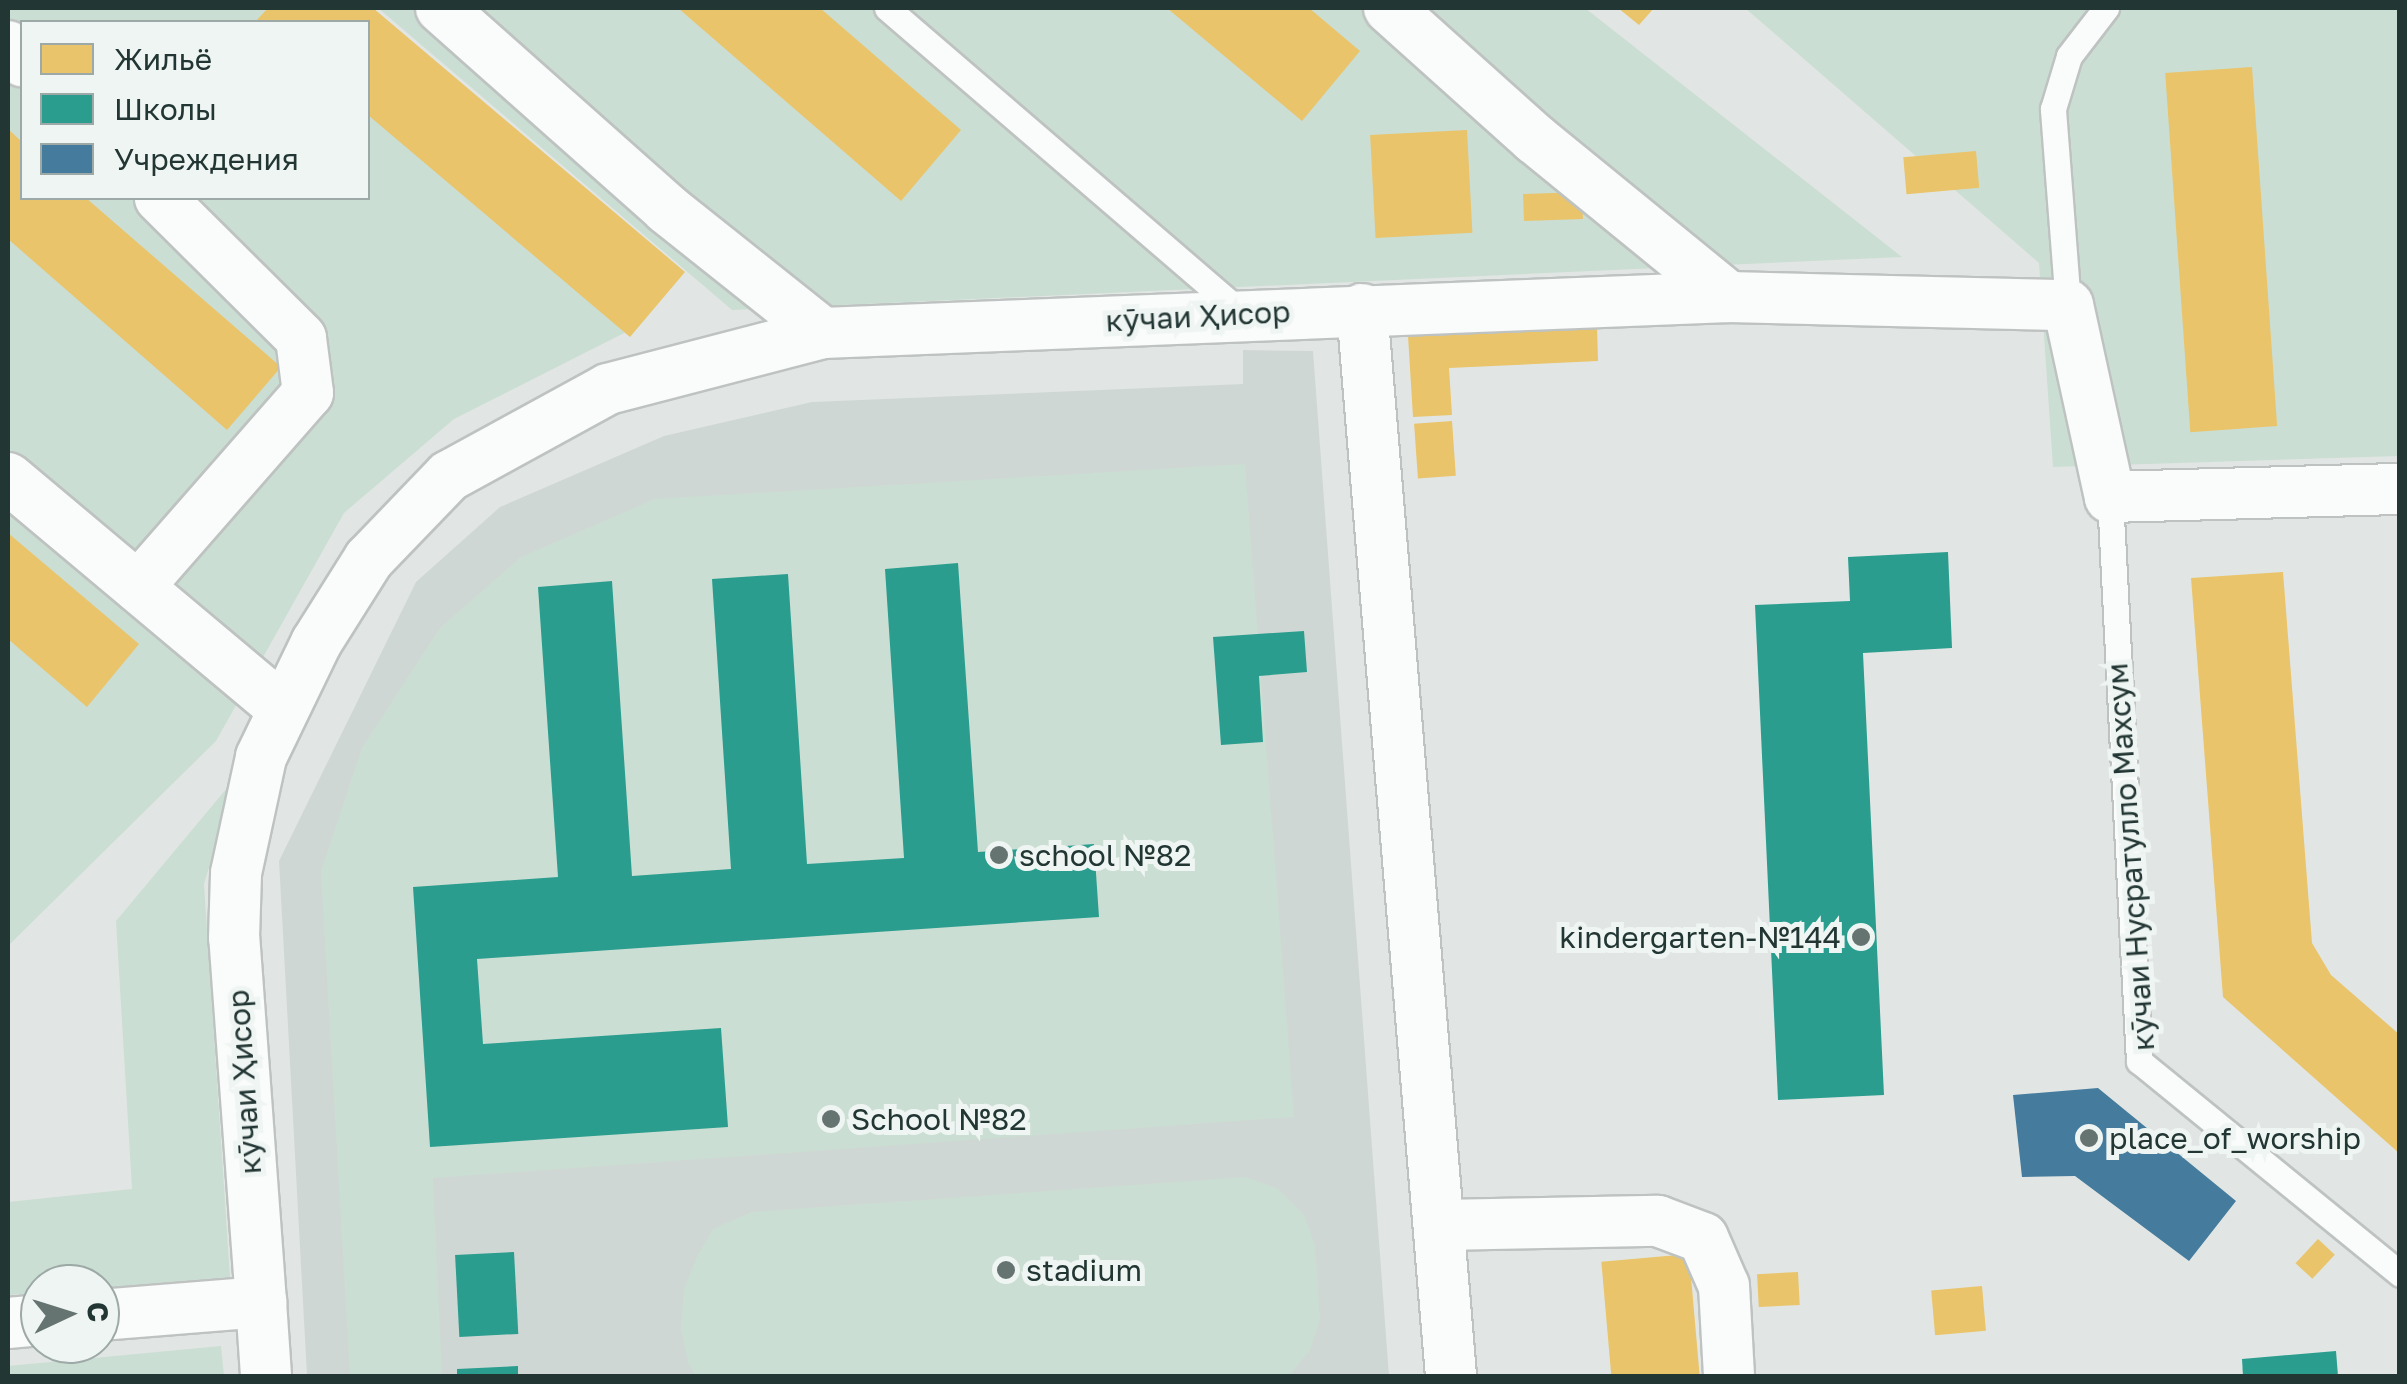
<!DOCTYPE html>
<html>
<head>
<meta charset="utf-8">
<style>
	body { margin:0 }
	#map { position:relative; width:2407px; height:1384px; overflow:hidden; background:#e1e6e4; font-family:"Golos Text",sans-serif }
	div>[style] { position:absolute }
	.built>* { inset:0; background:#cfd7d4 }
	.green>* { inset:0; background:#cbded3 }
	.homes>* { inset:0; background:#e9c46a; transform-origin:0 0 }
	.schools>* { inset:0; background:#2a9d8f; transform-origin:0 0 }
	.public>* { inset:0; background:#457b9d }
	.roads { filter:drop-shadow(2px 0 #bec3c1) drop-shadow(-2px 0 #bec3c1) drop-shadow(0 2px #bec3c1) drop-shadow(0 -2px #bec3c1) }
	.lane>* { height:25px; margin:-12.5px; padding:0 12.5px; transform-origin:12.5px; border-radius:12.5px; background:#fafbfb }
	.street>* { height:50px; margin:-25px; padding:0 25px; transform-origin:25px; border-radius:25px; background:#fafbfb }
	.dots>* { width:28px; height:28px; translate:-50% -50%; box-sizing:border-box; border:5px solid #eff5f3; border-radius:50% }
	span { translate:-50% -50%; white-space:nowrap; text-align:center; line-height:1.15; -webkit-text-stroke:10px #eff5f3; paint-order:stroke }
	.street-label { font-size:30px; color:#223633 }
	.poi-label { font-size:30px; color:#223633 }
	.left { translate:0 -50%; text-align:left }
	.right { translate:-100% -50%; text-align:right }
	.frame { position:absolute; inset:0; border:10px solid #223633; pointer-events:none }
	.legend { position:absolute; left:20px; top:20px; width:350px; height:180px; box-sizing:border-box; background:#eff5f3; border:2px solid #9da9a6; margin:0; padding:12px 18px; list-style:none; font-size:30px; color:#223633 }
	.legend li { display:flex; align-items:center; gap:20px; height:50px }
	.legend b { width:50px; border:2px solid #9da9a6 }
	.north { position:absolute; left:20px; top:1264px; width:100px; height:100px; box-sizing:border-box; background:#eff5f3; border:2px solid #9da9a6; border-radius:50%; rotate:86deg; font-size:28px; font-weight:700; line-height:40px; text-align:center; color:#223633 }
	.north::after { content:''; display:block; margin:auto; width:35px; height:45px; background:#657471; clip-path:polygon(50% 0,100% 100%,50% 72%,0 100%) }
</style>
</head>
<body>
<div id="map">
	<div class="built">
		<div style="clip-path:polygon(1243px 350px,1313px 351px,1389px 1376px,307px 1376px,279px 861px,416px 582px,500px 507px,664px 436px,812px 402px,1243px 384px)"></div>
	</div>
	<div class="green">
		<div style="clip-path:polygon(8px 8px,275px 8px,292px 22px,22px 22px,22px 198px,368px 198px,368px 88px,640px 325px,454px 419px,344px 513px,216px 741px,8px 946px)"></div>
		<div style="clip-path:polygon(378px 8px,1585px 8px,1902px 257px,732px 310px)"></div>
		<div style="clip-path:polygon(1745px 8px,2399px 8px,2399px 456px,2053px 467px,2039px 263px)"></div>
		<div style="clip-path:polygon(1245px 464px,1294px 1117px,433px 1178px,442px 1376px,350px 1376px,321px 871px,362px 748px,440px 628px,521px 557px,655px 499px)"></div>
		<div style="clip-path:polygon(237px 776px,204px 884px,230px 1277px,100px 1288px,40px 1284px,40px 1293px,8px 1295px,8px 1202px,132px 1189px,116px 921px)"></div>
		<div style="clip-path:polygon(1246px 1177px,1278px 1189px,1304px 1215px,1315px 1245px,1320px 1319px,1310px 1350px,1289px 1376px,696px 1376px,688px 1362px,681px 1329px,684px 1289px,697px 1257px,713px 1229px,752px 1212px)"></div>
		<div style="clip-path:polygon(221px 1346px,224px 1376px,8px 1376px,8px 1366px)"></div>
	</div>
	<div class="homes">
		<div style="clip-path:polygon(268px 8px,373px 8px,685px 272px,630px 337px,368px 115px,368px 22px,255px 22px)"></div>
		<div style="clip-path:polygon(678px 8px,820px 8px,961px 130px,901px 201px)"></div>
		<div style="clip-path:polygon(1167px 8px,1309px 8px,1360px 51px,1302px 121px)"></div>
		<div style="clip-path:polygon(1618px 8px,1654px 8px,1639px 25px)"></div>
		<div style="left:2252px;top:67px;width:360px;height:87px;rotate:86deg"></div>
		<div style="clip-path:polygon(8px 129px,22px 142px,22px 198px,86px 198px,281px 367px,227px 430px,8px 239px)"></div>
		<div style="left:1467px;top:130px;width:103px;height:97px;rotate:87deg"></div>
		<div style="left:1976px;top:151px;width:37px;height:73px;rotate:85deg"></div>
		<div style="left:1582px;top:192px;width:27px;height:59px;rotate:88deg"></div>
		<div style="clip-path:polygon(1597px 326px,1598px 361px,1449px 368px,1452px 415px,1413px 417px,1408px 336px)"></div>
		<div style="left:1452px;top:421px;width:55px;height:38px;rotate:86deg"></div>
		<div style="clip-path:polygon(8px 533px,139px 644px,87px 707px,8px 639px)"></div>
		<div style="clip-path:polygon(2283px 572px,2312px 943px,2331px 975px,2400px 1035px,2400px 1154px,2223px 997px,2191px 578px)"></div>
		<div style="left:2318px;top:1239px;width:23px;height:33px;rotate:43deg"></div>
		<div style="left:1689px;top:1254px;width:122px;height:88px;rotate:85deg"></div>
		<div style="left:1798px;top:1272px;width:33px;height:41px;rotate:87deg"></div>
		<div style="left:1982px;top:1286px;width:45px;height:51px;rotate:85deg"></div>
	</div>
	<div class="schools">
		<div style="clip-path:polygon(1948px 552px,1952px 648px,1863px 653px,1884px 1095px,1778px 1100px,1755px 605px,1850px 601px,1848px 557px)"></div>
		<div style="clip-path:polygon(958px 563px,978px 852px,1094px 844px,1099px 917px,477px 959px,483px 1044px,721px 1028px,728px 1127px,430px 1147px,413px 887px,558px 877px,538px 587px,612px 581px,632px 876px,731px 869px,712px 579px,788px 574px,807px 864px,904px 858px,885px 569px)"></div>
		<div style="clip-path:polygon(1304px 631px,1307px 672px,1259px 676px,1263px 742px,1221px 745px,1213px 637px)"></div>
		<div style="left:514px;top:1252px;width:82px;height:59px;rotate:87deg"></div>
		<div style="clip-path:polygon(2336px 1351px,2338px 1376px,2243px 1376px,2242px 1359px)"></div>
		<div style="clip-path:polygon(518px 1366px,518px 1376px,457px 1376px,457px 1369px)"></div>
	</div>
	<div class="public">
		<div style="clip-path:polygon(2098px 1088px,2236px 1201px,2189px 1261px,2075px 1176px,2022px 1177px,2013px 1095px)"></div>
	</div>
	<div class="roads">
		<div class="lane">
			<div style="left:887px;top:8px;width:469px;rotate:40.7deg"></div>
			<div style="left:2068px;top:305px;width:197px;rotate:-94.4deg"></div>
			<div style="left:2053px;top:109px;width:55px;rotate:-73.2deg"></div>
			<div style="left:2069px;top:56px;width:61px;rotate:-52.4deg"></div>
			<div style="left:2110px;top:497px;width:565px;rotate:87.06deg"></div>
			<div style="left:2139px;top:1061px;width:337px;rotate:39.2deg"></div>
		</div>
		<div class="street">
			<div style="left:441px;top:8px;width:302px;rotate:41.6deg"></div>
			<div style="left:667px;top:209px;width:199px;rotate:38.5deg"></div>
			<div style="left:1389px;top:8px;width:196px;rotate:41.9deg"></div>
			<div style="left:1535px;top:139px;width:250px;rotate:39.2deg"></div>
			<div style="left:8px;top:46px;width:21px;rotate:47deg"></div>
			<div style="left:1362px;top:309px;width:1071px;rotate:85.23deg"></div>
			<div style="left:8px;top:478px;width:356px;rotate:40deg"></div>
			<div style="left:138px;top:587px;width:258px;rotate:-48.8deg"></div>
			<div style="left:308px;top:393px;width:55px;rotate:-97.3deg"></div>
			<div style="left:301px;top:338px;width:199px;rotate:-135.2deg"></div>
			<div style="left:1441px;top:1225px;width:217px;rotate:-1.1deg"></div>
			<div style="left:1658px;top:1221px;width:48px;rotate:20.7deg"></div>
			<div style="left:1703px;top:1238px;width:52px;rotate:66.4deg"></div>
			<div style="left:1724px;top:1286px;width:90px;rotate:86.8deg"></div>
			<div style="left:261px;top:1302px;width:74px;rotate:86.1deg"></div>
			<div style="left:100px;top:1315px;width:162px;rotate:-4.6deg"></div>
			<div style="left:261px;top:1302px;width:365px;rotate:-94.2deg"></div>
			<div style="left:234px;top:938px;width:65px;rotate:-88.2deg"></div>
			<div style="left:236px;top:873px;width:119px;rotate:-77.8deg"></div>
			<div style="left:261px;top:757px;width:127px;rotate:-64.2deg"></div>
			<div style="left:316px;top:643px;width:99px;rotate:-57.8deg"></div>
			<div style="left:369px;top:559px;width:115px;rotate:-46.1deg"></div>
			<div style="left:449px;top:476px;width:181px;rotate:-28.7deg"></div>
			<div style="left:608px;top:389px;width:222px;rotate:-14.6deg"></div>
			<div style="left:823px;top:333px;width:907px;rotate:-2.28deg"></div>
			<div style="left:1729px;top:297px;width:339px;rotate:1.4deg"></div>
			<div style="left:2068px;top:305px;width:197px;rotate:77.7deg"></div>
			<div style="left:2110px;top:497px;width:290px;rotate:-1.6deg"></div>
			<div style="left:8px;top:1323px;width:32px;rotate:-5deg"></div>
		</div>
	</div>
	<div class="dots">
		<div style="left:999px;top:855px;background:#657471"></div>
		<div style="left:1861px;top:937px;background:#657471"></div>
		<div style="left:831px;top:1119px;background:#657471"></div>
		<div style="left:2089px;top:1138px;background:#657471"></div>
		<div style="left:1006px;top:1270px;background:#657471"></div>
	</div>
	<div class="street-label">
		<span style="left:1198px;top:316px;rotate:-3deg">кӯчаи Ҳисор</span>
		<span style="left:2130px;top:857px;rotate:-94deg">кӯчаи Hусратулло Махсум</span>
		<span style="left:244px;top:1082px;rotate:-94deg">кӯчаи Ҳисор</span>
	</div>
	<div class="poi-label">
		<span class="left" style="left:1019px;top:855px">school №82</span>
		<span class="right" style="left:1841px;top:937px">kindergarten-№144</span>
		<span class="left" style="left:851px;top:1119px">School №82</span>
		<span class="left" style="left:2109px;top:1138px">place_of_worship</span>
		<span class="left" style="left:1026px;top:1270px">stadium</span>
	</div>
	<div class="frame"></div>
	<ul class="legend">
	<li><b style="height:28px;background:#e9c46a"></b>Жильё</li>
	<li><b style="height:28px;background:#2a9d8f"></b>Школы</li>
	<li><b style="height:28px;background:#457b9d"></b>Учреждения</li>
	</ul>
	<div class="north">С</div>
</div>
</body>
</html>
